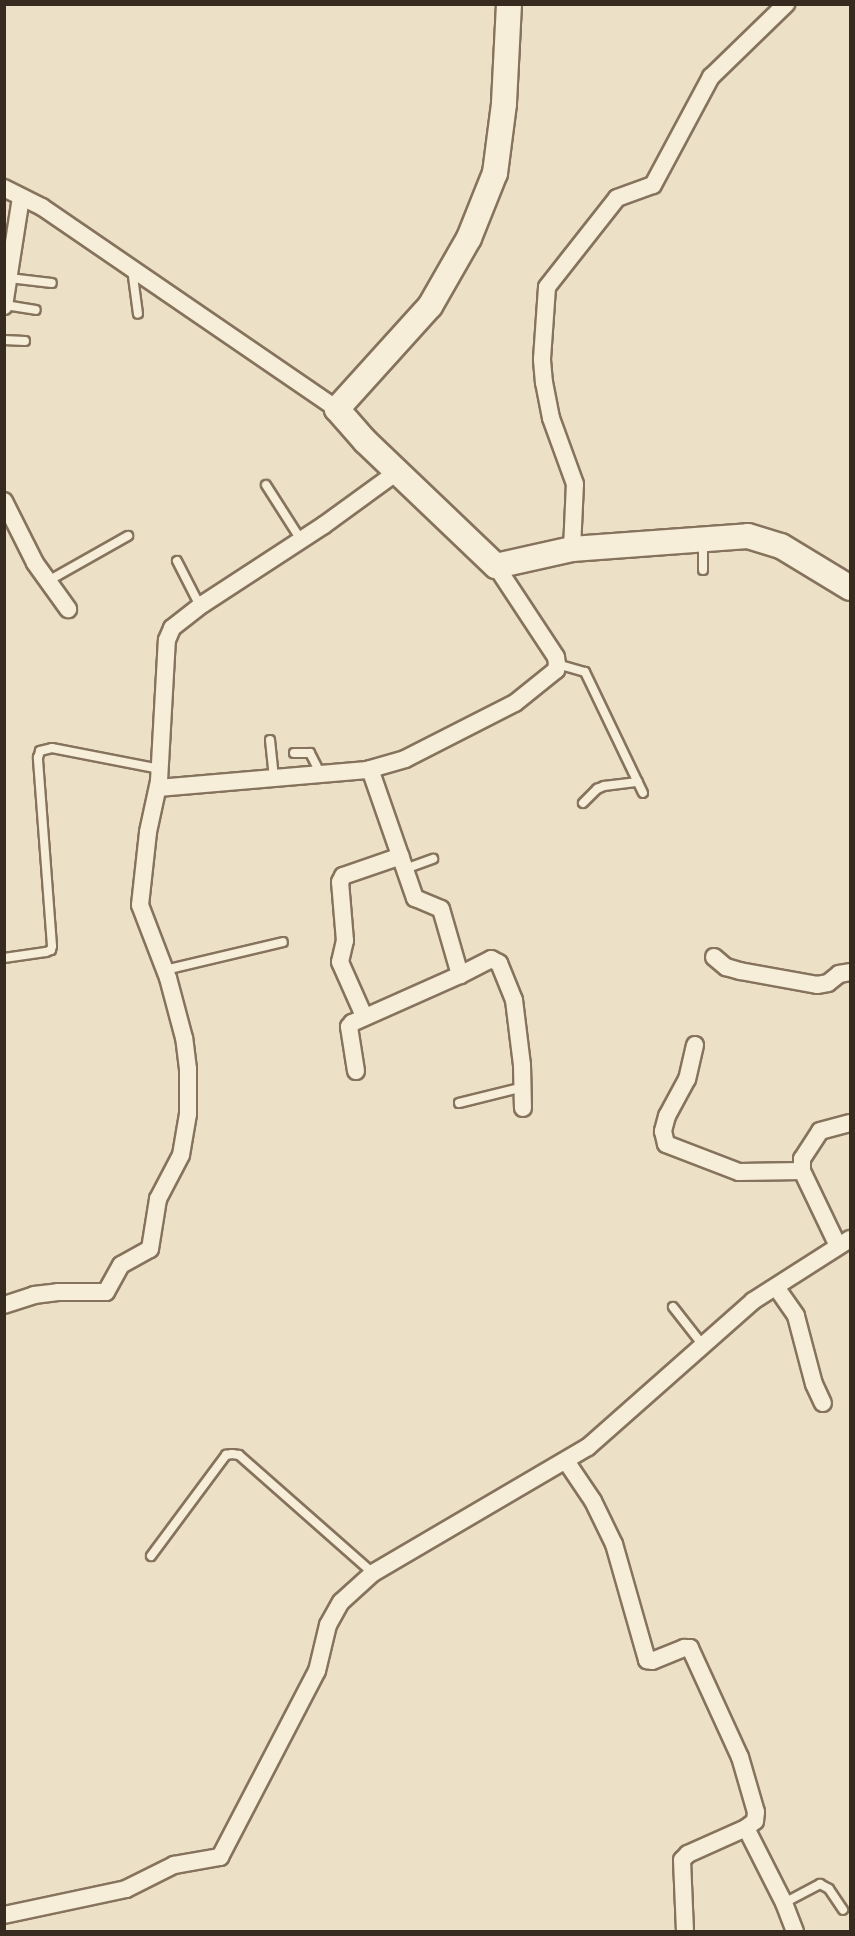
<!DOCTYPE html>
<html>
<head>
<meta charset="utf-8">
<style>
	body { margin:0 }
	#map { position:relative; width:855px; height:1936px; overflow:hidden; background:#ece1c6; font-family:Bitter,serif }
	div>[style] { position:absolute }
	.roads { filter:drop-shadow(2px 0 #86735d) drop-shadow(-2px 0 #86735d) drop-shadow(0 2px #86735d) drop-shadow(0 -2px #86735d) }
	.lane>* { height:8px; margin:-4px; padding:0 4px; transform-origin:4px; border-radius:4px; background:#f7eed9 }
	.street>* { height:16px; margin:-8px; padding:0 8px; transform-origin:8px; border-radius:8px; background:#f7eed9 }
	.secondary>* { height:24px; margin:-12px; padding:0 12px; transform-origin:12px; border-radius:12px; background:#f7eed9 }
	span { translate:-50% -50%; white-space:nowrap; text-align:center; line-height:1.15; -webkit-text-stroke:6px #f4ebd5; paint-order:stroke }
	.frame { position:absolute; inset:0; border:6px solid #372b20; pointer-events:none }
</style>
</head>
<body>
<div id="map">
	<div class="roads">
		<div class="lane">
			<div style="left:132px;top:269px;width:45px;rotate:82.4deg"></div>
			<div style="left:9px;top:278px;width:43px;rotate:6.6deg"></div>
			<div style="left:5px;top:305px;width:31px;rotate:9deg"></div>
			<div style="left:4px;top:340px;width:21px;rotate:3deg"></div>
			<div style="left:266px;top:485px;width:65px;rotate:57.5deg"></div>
			<div style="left:177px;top:561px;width:51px;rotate:62.9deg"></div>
			<div style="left:703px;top:570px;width:28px;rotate:-90deg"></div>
			<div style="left:48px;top:581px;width:92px;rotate:-29.4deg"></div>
			<div style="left:557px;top:664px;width:29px;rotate:16deg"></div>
			<div style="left:585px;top:672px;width:134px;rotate:64.4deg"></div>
			<div style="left:270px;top:740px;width:39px;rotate:84deg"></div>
			<div style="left:294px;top:753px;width:16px"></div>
			<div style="left:310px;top:753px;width:25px;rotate:63deg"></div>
			<div style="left:583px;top:803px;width:20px;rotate:-45deg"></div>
			<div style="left:597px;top:789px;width:8px;rotate:-23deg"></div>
			<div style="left:604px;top:786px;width:34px;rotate:-7deg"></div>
			<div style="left:405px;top:869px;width:30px;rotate:-20deg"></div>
			<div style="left:4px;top:958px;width:42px;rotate:-8.1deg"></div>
			<div style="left:46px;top:952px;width:5px;rotate:-22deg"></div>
			<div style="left:51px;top:950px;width:4px;rotate:-76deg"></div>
			<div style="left:52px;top:946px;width:189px;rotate:-94.3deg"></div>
			<div style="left:38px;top:758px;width:7px;rotate:-74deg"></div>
			<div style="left:40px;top:751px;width:12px;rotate:-14deg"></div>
			<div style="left:52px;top:748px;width:110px;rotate:11deg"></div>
			<div style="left:165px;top:970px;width:121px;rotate:-13.3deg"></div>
			<div style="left:459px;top:1103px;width:66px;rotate:-14deg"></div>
			<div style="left:673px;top:1307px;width:47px;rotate:51.9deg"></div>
			<div style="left:151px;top:1556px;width:126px;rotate:-53.4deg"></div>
			<div style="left:226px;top:1455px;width:6px;rotate:-9deg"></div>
			<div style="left:232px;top:1454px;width:7px;rotate:8deg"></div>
			<div style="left:239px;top:1455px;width:179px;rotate:41.4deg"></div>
			<div style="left:784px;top:1903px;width:41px;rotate:-27.8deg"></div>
			<div style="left:820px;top:1884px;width:10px;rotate:29deg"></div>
			<div style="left:829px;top:1889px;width:25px;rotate:56deg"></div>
		</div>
		<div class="street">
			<div style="left:4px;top:188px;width:42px;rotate:26.6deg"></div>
			<div style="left:42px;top:207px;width:358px;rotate:34.4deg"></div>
			<div style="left:4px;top:306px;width:110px;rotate:-81.1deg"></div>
			<div style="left:4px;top:501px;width:69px;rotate:63.4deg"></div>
			<div style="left:35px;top:563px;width:57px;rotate:54.3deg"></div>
			<div style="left:572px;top:549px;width:65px;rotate:-87.4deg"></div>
			<div style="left:575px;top:484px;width:70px;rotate:-110deg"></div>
			<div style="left:551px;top:418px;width:36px;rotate:-101deg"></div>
			<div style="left:544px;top:383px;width:24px;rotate:-95deg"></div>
			<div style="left:542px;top:359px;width:72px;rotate:-86deg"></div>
			<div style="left:547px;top:287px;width:113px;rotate:-51.8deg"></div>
			<div style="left:617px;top:198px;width:38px;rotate:-20deg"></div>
			<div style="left:653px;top:185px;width:123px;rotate:-61.8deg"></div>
			<div style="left:711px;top:77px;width:105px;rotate:-44.2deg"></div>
			<div style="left:370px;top:769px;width:137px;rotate:70.8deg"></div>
			<div style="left:415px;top:898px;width:28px;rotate:23deg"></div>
			<div style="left:441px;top:909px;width:69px;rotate:73.9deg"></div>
			<div style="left:460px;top:975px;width:35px;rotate:-27deg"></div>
			<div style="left:491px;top:959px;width:9px;rotate:27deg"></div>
			<div style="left:499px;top:963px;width:40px;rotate:68deg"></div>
			<div style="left:514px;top:1000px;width:65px;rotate:83deg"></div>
			<div style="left:522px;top:1065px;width:43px;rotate:88.7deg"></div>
			<div style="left:158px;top:788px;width:210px;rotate:-4.9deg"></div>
			<div style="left:367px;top:770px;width:40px;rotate:-16deg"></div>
			<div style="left:405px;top:759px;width:123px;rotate:-27deg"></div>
			<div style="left:515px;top:703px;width:53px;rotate:-38.8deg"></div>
			<div style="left:556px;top:670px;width:6px;rotate:-81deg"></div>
			<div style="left:557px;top:664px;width:7px;rotate:-98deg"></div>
			<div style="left:556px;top:657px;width:109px;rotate:-123.4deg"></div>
			<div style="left:714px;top:957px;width:16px;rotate:40deg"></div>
			<div style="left:726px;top:967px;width:15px;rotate:16deg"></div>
			<div style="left:740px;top:971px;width:78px;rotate:10.3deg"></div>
			<div style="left:817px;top:985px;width:11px;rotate:-10deg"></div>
			<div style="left:828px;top:983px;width:14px;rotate:-39deg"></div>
			<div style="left:839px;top:974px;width:11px;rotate:-10deg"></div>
			<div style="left:364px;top:1016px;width:59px;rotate:-114deg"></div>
			<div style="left:340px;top:962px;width:22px;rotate:-77deg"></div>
			<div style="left:345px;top:941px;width:59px;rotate:-94.8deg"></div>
			<div style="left:340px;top:882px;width:7px;rotate:-63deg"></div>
			<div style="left:343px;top:876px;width:61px;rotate:-19deg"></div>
			<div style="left:695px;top:1045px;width:35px;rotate:103deg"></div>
			<div style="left:687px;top:1079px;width:42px;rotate:118.4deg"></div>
			<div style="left:667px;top:1116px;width:16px;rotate:105deg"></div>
			<div style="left:663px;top:1131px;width:13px;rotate:77deg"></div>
			<div style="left:666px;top:1144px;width:78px;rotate:21deg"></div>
			<div style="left:739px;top:1172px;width:63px;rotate:-0.9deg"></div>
			<div style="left:356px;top:1071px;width:45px;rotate:-99deg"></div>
			<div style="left:349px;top:1027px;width:5px;rotate:-53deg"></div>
			<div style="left:352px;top:1023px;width:118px;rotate:-24deg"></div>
			<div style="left:838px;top:1246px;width:83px;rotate:-115.6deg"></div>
			<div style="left:802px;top:1171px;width:12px;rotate:-90deg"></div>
			<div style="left:802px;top:1159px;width:33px;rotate:-57deg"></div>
			<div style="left:820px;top:1131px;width:31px;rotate:-15deg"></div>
			<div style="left:776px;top:1287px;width:35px;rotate:55deg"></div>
			<div style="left:796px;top:1316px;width:70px;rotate:75.2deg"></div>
			<div style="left:814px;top:1384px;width:21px;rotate:65deg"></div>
			<div style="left:4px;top:1305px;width:32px;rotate:-18deg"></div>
			<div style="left:34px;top:1295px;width:24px;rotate:-7deg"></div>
			<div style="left:58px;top:1292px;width:48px"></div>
			<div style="left:106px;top:1292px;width:31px;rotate:-61deg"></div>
			<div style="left:121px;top:1265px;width:33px;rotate:-29deg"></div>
			<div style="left:150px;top:1249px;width:51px;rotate:-80.9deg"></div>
			<div style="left:158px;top:1199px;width:50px;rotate:-62.4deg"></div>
			<div style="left:181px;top:1155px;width:42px;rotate:-80.3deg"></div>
			<div style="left:188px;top:1114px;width:45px;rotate:-90deg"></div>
			<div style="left:188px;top:1069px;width:31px;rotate:-97deg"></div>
			<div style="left:184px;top:1038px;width:62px;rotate:-104.9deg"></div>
			<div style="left:168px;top:978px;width:78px;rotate:-111deg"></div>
			<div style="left:140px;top:905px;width:73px;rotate:-83.7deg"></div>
			<div style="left:148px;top:832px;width:52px;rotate:-77.8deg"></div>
			<div style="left:159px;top:781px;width:141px;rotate:-86.8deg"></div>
			<div style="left:167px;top:640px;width:13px;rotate:-67deg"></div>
			<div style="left:172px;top:628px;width:39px;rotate:-38deg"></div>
			<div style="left:203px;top:604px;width:145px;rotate:-33.1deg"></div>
			<div style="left:324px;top:525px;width:90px;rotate:-36deg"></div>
			<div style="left:566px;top:1461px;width:48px;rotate:56deg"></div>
			<div style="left:593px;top:1501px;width:48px;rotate:64deg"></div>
			<div style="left:614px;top:1544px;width:121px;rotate:74.1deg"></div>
			<div style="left:647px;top:1660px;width:5px;rotate:11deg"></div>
			<div style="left:652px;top:1661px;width:35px;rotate:-22deg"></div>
			<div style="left:684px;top:1648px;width:6px"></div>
			<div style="left:690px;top:1648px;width:120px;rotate:65.4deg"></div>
			<div style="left:740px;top:1757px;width:57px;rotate:73.8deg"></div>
			<div style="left:756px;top:1812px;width:9px;rotate:96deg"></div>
			<div style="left:755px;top:1821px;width:11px;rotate:142deg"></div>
			<div style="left:746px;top:1828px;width:64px;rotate:155.9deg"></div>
			<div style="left:688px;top:1854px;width:8px;rotate:135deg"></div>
			<div style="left:682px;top:1860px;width:72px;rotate:87.6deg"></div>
			<div style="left:746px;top:1828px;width:84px;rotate:63.1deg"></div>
			<div style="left:784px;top:1903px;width:31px;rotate:69deg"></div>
			<div style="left:4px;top:1915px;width:125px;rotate:-12deg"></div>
			<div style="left:126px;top:1889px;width:54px;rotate:-26.6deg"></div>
			<div style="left:174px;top:1865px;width:47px;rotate:-9.9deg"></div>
			<div style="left:220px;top:1857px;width:210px;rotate:-62.5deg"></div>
			<div style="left:317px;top:1671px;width:47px;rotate:-76.6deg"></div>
			<div style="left:328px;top:1625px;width:26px;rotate:-61deg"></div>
			<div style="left:341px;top:1602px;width:43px;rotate:-42.2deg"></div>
			<div style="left:373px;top:1573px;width:249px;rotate:-30.4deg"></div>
			<div style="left:588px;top:1447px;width:220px;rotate:-41.5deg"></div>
			<div style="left:753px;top:1301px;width:115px;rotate:-32.6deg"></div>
		</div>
		<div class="secondary">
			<div style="left:509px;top:4px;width:100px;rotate:92.9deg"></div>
			<div style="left:504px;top:104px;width:70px;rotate:97.4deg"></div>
			<div style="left:495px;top:173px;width:70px;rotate:111.8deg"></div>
			<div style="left:469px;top:238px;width:78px;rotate:119.8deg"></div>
			<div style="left:430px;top:306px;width:139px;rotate:132.1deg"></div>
			<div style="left:337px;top:409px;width:43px;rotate:48.8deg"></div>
			<div style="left:365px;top:441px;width:181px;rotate:43.7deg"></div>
			<div style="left:496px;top:566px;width:78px;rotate:-12.6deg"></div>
			<div style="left:572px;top:549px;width:176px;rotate:-4.2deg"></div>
			<div style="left:748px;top:536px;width:34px;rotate:17deg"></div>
			<div style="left:781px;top:546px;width:81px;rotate:31.3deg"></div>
		</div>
	</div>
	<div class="frame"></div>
</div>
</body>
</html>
